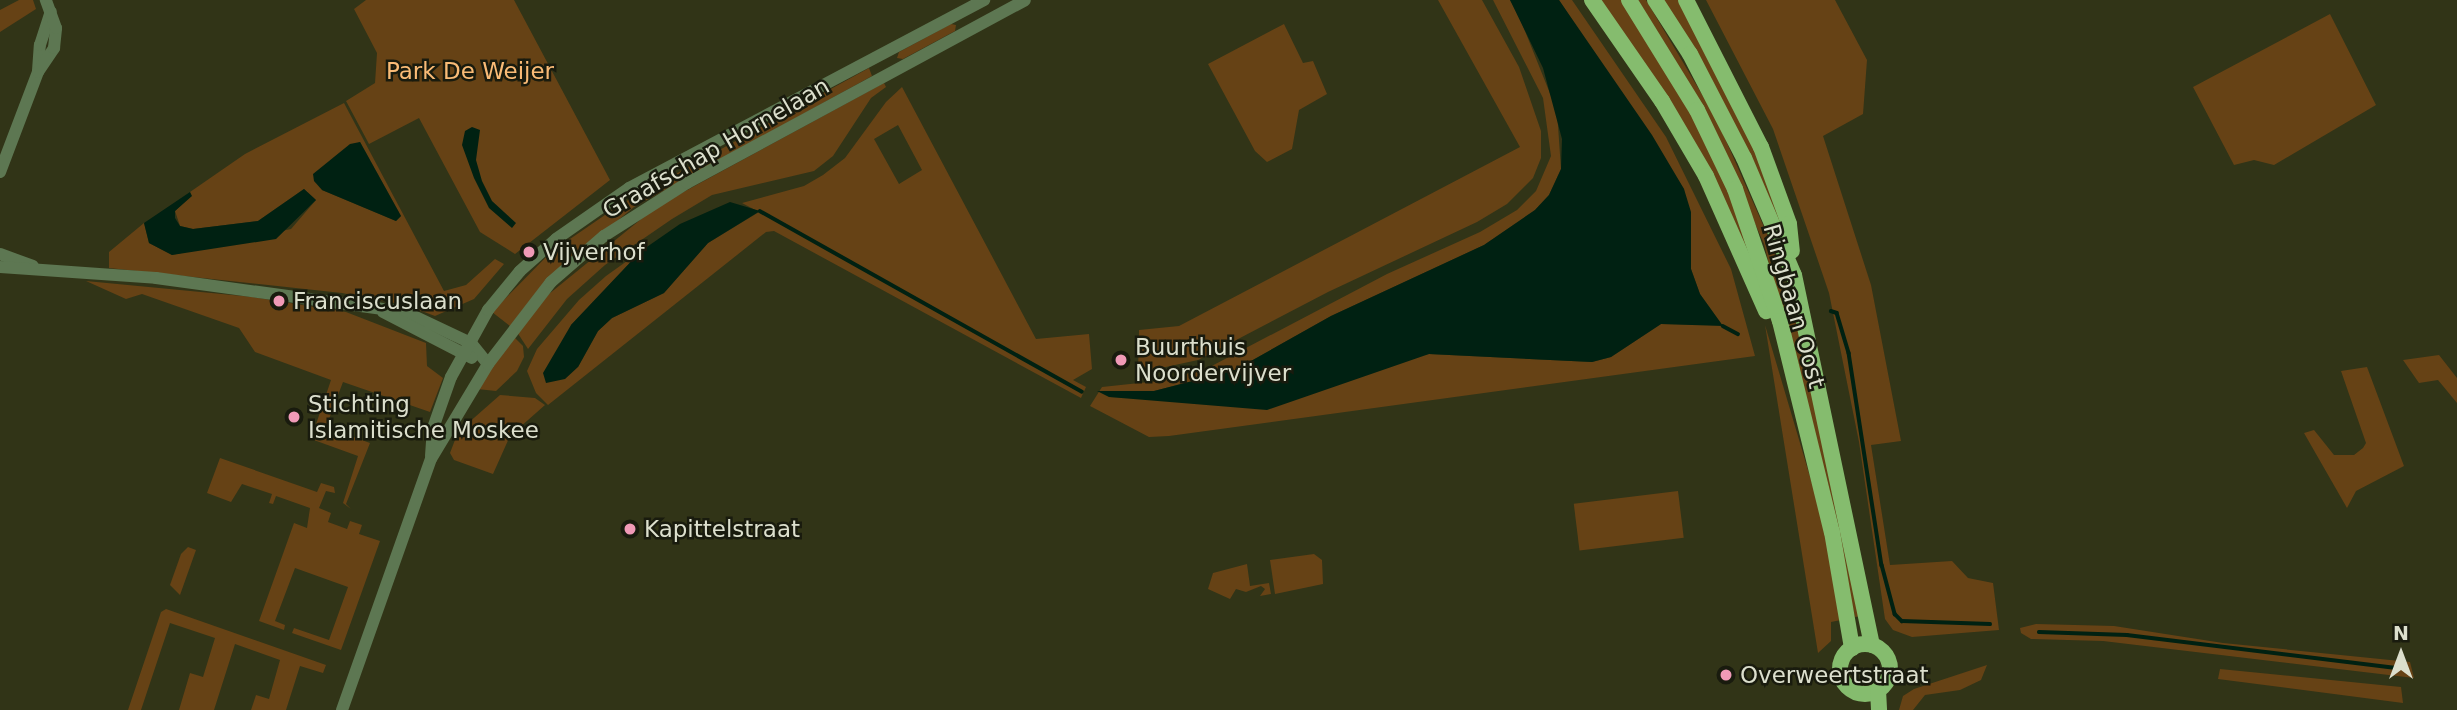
<!DOCTYPE html>
<html>
<head>
<meta charset="utf-8">
<style>
	body { margin:0 }
	#map { position:relative; width:2457px; height:710px; overflow:hidden; background:#313417; font-family:"DejaVu Sans",sans-serif }
	div>[style] { position:absolute }
	.green>* { inset:0; background:#664215; transform-origin:0 0 }
	.water>* { inset:0; background:#002112 }
	.stream>* { height:3.5px; margin:-1.75px; padding:0 1.75px; transform-origin:1.75px; border-radius:1.75px; background:#002112 }
	.tertiary>* { height:12px; margin:-6px; padding:0 6px; transform-origin:6px; border-radius:6px; background:#5d7752 }
	.primary>* { height:16px; margin:-8px; padding:0 8px; transform-origin:8px; border-radius:8px; background:#85bc6e }
	.primary>.ring { margin:-8px; padding:0; box-sizing:content-box; background:none; border:16px solid #85bc6e; border-radius:50% }
	.dots>* { width:19px; height:19px; translate:-50% -50%; box-sizing:border-box; border:4px solid #191b0e; border-radius:50% }
	span { translate:-50% -50%; white-space:nowrap; text-align:center; line-height:1.15; -webkit-text-stroke:5px #191b0e; paint-order:stroke }
	.park-label { font-size:23px; color:#fabb76 }
	.street-label { font-size:23px; color:#dcdfcd }
	.poi-label { font-size:23px; color:#dcdfcd }
	.left { translate:0 -50%; text-align:left }
	.north { position:absolute; left:2366px; top:619px; width:70px; height:70px; -webkit-text-stroke:5px #191b0e; paint-order:stroke; rotate:0deg; font-size:19px; font-weight:700; line-height:28px; text-align:center; color:#dcdfcd }
	.north::after { content:''; display:block; margin:auto; width:24px; height:32px; background:#dcdfcd; clip-path:polygon(50% 0,100% 100%,50% 72%,0 100%) }
</style>
</head>
<body>
<div id="map">
	<div class="green">
		<div style="clip-path:polygon(19px 0,33px 0,36px 9px,0 32px,0 10px)"></div>
		<div style="clip-path:polygon(366px 0,514px 0,610px 180px,515px 254px,480px 232px,419px 118px,369px 144px,346px 101px,375px 83px,377px 53px,354px 9px)"></div>
		<div style="clip-path:polygon(1438px 0,1482px 0,1519px 67px,1541px 131px,1541px 158px,1533px 178px,1507px 204px,1477px 222px,1328px 292px,1198px 360px,1138px 373px,1139px 330px,1179px 326px,1520px 147px)"></div>
		<div style="clip-path:polygon(1493px 0,1510px 0,1517px 11px,1557px 111px,1561px 169px,1549px 195px,1535px 210px,1484px 245px,1331px 316px,1235px 370px,1154px 391px,1100px 391px,1110px 397px,1181px 399px,1429px 354px,1592px 362px,1611px 357px,1661px 324px,1722px 325px,1700px 294px,1691px 269px,1684px 189px,1559px 0,1572px 0,1666px 137px,1731px 269px,1755px 356px,1169px 436px,1149px 437px,1090px 406px,1102px 387px,1158px 381px,1206px 369px,1387px 274px,1480px 232px,1517px 210px,1536px 191px,1551px 156px,1543px 98px)"></div>
		<div style="clip-path:polygon(1601px 0,1624px 0,1662px 56px,1726px 179px,1754px 263px,1688px 131px)"></div>
		<div style="clip-path:polygon(1638px 0,1646px 0,1716px 118px,1771px 243px,1802px 342px,1862px 616px,1855px 617px,1764px 244px,1704px 108px)"></div>
		<div style="clip-path:polygon(1658px 0,1682px 0,1757px 147px,1784px 230px)"></div>
		<div style="clip-path:polygon(1706px 0,1835px 0,1867px 60px,1863px 114px,1823px 136px,1871px 285px,1901px 441px,1871px 445px,1890px 565px,1952px 561px,1968px 578px,1993px 583px,1999px 630px,1912px 637px,1893px 630px,1885px 619px,1859px 442px,1829px 293px,1773px 129px)"></div>
		<div style="clip-path:polygon(2330px 14px,2376px 105px,2274px 165px,2254px 160px,2234px 165px,2193px 87px)"></div>
		<div style="clip-path:polygon(951px 24px,956px 25px,955px 31px,903px 59px,897px 58px,899px 52px)"></div>
		<div style="clip-path:polygon(1284px 24px,1303px 63px,1313px 61px,1327px 94px,1299px 110px,1292px 149px,1267px 162px,1255px 151px,1208px 64px)"></div>
		<div style="clip-path:polygon(869px 68px,872px 76px,634px 207px,545px 281px,510px 326px,492px 312px,551px 252px,621px 204px)"></div>
		<div style="clip-path:polygon(884px 83px,886px 87px,871px 98px,833px 156px,814px 171px,712px 195px,672px 219px,605px 265px,567px 299px,528px 349px,517px 332px,549px 294px,656px 207px)"></div>
		<div style="clip-path:polygon(evenodd,902px 87px,1036px 339px,1089px 334px,1092px 369px,1073px 380px,1086px 387px,1081px 398px,774px 231px,766px 232px,548px 405px,536px 393px,527px 371px,537px 349px,579px 300px,606px 276px,641px 251px,571px 325px,578px 367px,598px 331px,612px 318px,664px 293px,708px 243px,759px 212px,742px 203px,804px 186px,823px 175px,845px 158px,886px 102px,902px 87px,898px 125px,922px 170px,899px 184px,874px 139px,898px 125px)"></div>
		<div style="clip-path:polygon(evenodd,344px 103px,444px 291px,466px 285px,495px 259px,504px 264px,474px 299px,435px 316px,405px 305px,342px 293px,109px 268px,109px 252px,144px 223px,149px 243px,172px 255px,291px 229px,316px 200px,304px 189px,258px 221px,193px 229px,180px 226px,175px 211px,191px 196px,190px 192px,245px 154px,344px 103px,360px 142px,401px 216px,396px 221px,322px 190px,337px 155px,360px 142px)"></div>
		<div style="clip-path:polygon(86px 281px,253px 297px,346px 312px,426px 343px,427px 366px,443px 378px,430px 412px,343px 382px,326px 427px,370px 443px,346px 504px,351px 509px,343px 503px,358px 456px,311px 439px,331px 380px,255px 352px,239px 328px,142px 294px,126px 299px)"></div>
		<div style="clip-path:polygon(1765px 325px,1835px 561px,1846px 619px,1831px 622px,1831px 641px,1818px 653px)"></div>
		<div style="clip-path:polygon(513px 336px,523px 346px,524px 357px,517px 371px,496px 391px,477px 389px)"></div>
		<div style="clip-path:polygon(2439px 355px,2457px 378px,2457px 403px,2438px 380px,2419px 383px,2403px 360px)"></div>
		<div style="clip-path:polygon(2367px 367px,2404px 466px,2356px 491px,2347px 508px,2304px 433px,2314px 430px,2334px 455px,2354px 455px,2363px 448px,2366px 443px,2341px 371px)"></div>
		<div style="clip-path:polygon(500px 395px,535px 398px,545px 405px,510px 436px,493px 474px,454px 460px,450px 453px,458px 432px)"></div>
		<div style="clip-path:polygon(220px 458px,317px 492px,321px 483px,334px 487px,335px 493px,326px 491px,319px 508px,331px 513px,328px 522px,347px 529px,350px 521px,362px 525px,359px 534px,380px 541px,341px 650px,292px 633px,294px 628px,329px 640px,348px 587px,295px 568px,275px 621px,285px 625px,284px 630px,259px 621px,294px 523px,307px 528px,310px 508px,276px 496px,273px 504px,269px 503px,272px 494px,242px 484px,231px 502px,207px 493px)"></div>
		<div style="left:1678px;top:491px;width:47px;height:105px;rotate:83deg"></div>
		<div style="clip-path:polygon(188px 547px,196px 550px,180px 595px,170px 585px,181px 554px)"></div>
		<div style="clip-path:polygon(1314px 554px,1322px 560px,1323px 584px,1275px 594px,1270px 560px)"></div>
		<div style="clip-path:polygon(1247px 564px,1250px 586px,1269px 583px,1271px 594px,1260px 596px,1265px 589px,1261px 586px,1246px 592px,1236px 589px,1230px 599px,1208px 589px,1213px 573px)"></div>
		<div style="clip-path:polygon(166px 609px,326px 665px,323px 673px,300px 666px,286px 710px,251px 710px,256px 695px,269px 699px,280px 660px,235px 644px,214px 710px,179px 710px,190px 673px,203px 677px,215px 638px,170px 623px,141px 710px,128px 710px,161px 612px)"></div>
		<div style="clip-path:polygon(2036px 624px,2114px 626px,2223px 643px,2410px 662px,2414px 678px,2103px 641px,2031px 639px,2021px 633px,2020px 628px)"></div>
		<div style="clip-path:polygon(1987px 665px,1981px 680px,1960px 690px,1925px 695px,1913px 710px,1899px 710px,1903px 696px,1914px 689px)"></div>
		<div style="clip-path:polygon(2220px 669px,2401px 687px,2403px 703px,2218px 679px)"></div>
	</div>
	<div class="water">
		<div style="clip-path:polygon(1510px 0,1559px 0,1652px 135px,1684px 189px,1691px 212px,1691px 269px,1700px 294px,1723px 326px,1661px 324px,1611px 357px,1592px 362px,1429px 354px,1267px 410px,1109px 397px,1097px 391px,1154px 391px,1235px 370px,1331px 316px,1484px 245px,1535px 210px,1549px 195px,1561px 169px,1562px 139px,1543px 68px)"></div>
		<div style="clip-path:polygon(472px 127px,480px 130px,476px 160px,482px 181px,492px 201px,516px 223px,512px 228px,489px 208px,474px 178px,462px 145px,465px 131px)"></div>
		<div style="clip-path:polygon(360px 142px,401px 216px,396px 221px,322px 190px,314px 181px,313px 174px,350px 144px)"></div>
		<div style="clip-path:polygon(304px 189px,316px 200px,276px 239px,172px 255px,149px 243px,144px 223px,190px 192px,192px 196px,175px 211px,175px 218px,180px 226px,193px 229px,258px 221px)"></div>
		<div style="clip-path:polygon(730px 202px,760px 211px,708px 243px,664px 293px,612px 318px,598px 331px,578px 367px,565px 379px,546px 383px,543px 373px,571px 325px,641px 251px,680px 224px)"></div>
	</div>
	<div class="stream">
		<div style="left:760px;top:211px;width:369px;rotate:29.3deg"></div>
		<div style="left:1831px;top:311px;width:6px;rotate:18deg"></div>
		<div style="left:1837px;top:313px;width:42px;rotate:73.3deg"></div>
		<div style="left:1849px;top:353px;width:215px;rotate:81.2deg"></div>
		<div style="left:1882px;top:565px;width:51px;rotate:75.1deg"></div>
		<div style="left:1895px;top:614px;width:10px;rotate:45deg"></div>
		<div style="left:1902px;top:621px;width:88px;rotate:2deg"></div>
		<div style="left:1723px;top:326px;width:17px;rotate:28deg"></div>
		<div style="left:2039px;top:632px;width:88px;rotate:2deg"></div>
		<div style="left:2127px;top:635px;width:271px;rotate:7deg"></div>
	</div>
	<div class="tertiary">
		<div style="left:38px;top:71px;width:26px;rotate:-86deg"></div>
		<div style="left:40px;top:45px;width:35px;rotate:-72deg"></div>
		<div style="left:0;top:172px;width:107px;rotate:-69.2deg"></div>
		<div style="left:38px;top:72px;width:29px;rotate:-56deg"></div>
		<div style="left:54px;top:48px;width:20px;rotate:-84deg"></div>
		<div style="left:56px;top:28px;width:30px;rotate:-110deg"></div>
		<div style="left:0;top:254px;width:35px;rotate:20deg"></div>
		<div style="left:0;top:267px;width:156px;rotate:4deg"></div>
		<div style="left:156px;top:278px;width:251px;rotate:7.8deg"></div>
		<div style="left:405px;top:312px;width:73px;rotate:25.2deg"></div>
		<div style="left:471px;top:343px;width:27px;rotate:51deg"></div>
		<div style="left:383px;top:312px;width:100px;rotate:27.3deg"></div>
		<div style="left:431px;top:456px;width:28px;rotate:-86deg"></div>
		<div style="left:433px;top:428px;width:54px;rotate:-70.6deg"></div>
		<div style="left:451px;top:377px;width:77px;rotate:-61.1deg"></div>
		<div style="left:488px;top:310px;width:50px;rotate:-50.6deg"></div>
		<div style="left:520px;top:271px;width:48px;rotate:-41.6deg"></div>
		<div style="left:556px;top:239px;width:89px;rotate:-34.9deg"></div>
		<div style="left:629px;top:188px;width:402px;rotate:-27.9deg"></div>
		<div style="left:342px;top:710px;width:266px;rotate:-70.5deg"></div>
		<div style="left:431px;top:459px;width:111px;rotate:-59deg"></div>
		<div style="left:488px;top:364px;width:103px;rotate:-52.5deg"></div>
		<div style="left:551px;top:282px;width:70px;rotate:-41deg"></div>
		<div style="left:604px;top:236px;width:98px;rotate:-32.6deg"></div>
		<div style="left:687px;top:183px;width:384px;rotate:-28.4deg"></div>
	</div>
	<div class="primary">
		<div style="left:1592px;top:0;width:123px;rotate:55.3deg"></div>
		<div style="left:1662px;top:101px;width:87px;rotate:59.6deg"></div>
		<div style="left:1706px;top:176px;width:148px;rotate:66deg"></div>
		<div style="left:1629px;top:0;width:129px;rotate:58.3deg"></div>
		<div style="left:1697px;top:110px;width:88px;rotate:64.3deg"></div>
		<div style="left:1735px;top:189px;width:139px;rotate:71.2deg"></div>
		<div style="left:1780px;top:321px;width:217px;rotate:76.2deg"></div>
		<div style="left:1832px;top:532px;width:118px;rotate:80.2deg"></div>
		<div style="left:1655px;top:0;width:64px;rotate:57.1deg"></div>
		<div style="left:1690px;top:54px;width:117px;rotate:62.6deg"></div>
		<div style="left:1744px;top:158px;width:127px;rotate:66.9deg"></div>
		<div style="left:1794px;top:275px;width:378px;rotate:78.1deg"></div>
		<div style="left:1686px;top:0;width:165px;rotate:63deg"></div>
		<div style="left:1761px;top:147px;width:82px;rotate:70deg"></div>
		<div style="left:1789px;top:224px;width:27px;rotate:84deg"></div>
		<div class="ring" style="left:1840px;top:644px;width:34px;height:34px"></div>
		<div style="left:1878px;top:690px;width:20px;rotate:87deg"></div>
	</div>
	<div class="dots">
		<div style="left:529px;top:252px;background:#f09ab7"></div>
		<div style="left:279px;top:301px;background:#f09ab7"></div>
		<div style="left:1121px;top:360px;background:#f09ab7"></div>
		<div style="left:294px;top:417px;background:#f09ab7"></div>
		<div style="left:630px;top:529px;background:#f09ab7"></div>
		<div style="left:1726px;top:675px;background:#f09ab7"></div>
	</div>
	<div class="park-label">
		<span style="left:470px;top:71px">Park De Weijer</span>
	</div>
	<div class="street-label">
		<span style="left:716px;top:148px;rotate:-30deg">Graafschap Hornelaan</span>
		<span style="left:1794px;top:306px;rotate:74deg">Ringbaan Oost</span>
	</div>
	<div class="poi-label">
		<span class="left" style="left:543px;top:252px">Vijverhof</span>
		<span class="left" style="left:293px;top:301px">Franciscuslaan</span>
		<span class="left" style="left:1135px;top:360px">Buurthuis<br>Noordervijver</span>
		<span class="left" style="left:308px;top:417px">Stichting<br>Islamitische Moskee</span>
		<span class="left" style="left:644px;top:529px">Kapittelstraat</span>
		<span class="left" style="left:1740px;top:675px">Overweertstraat</span>
	</div>
	<div class="north">N</div>
</div>
</body>
</html>
